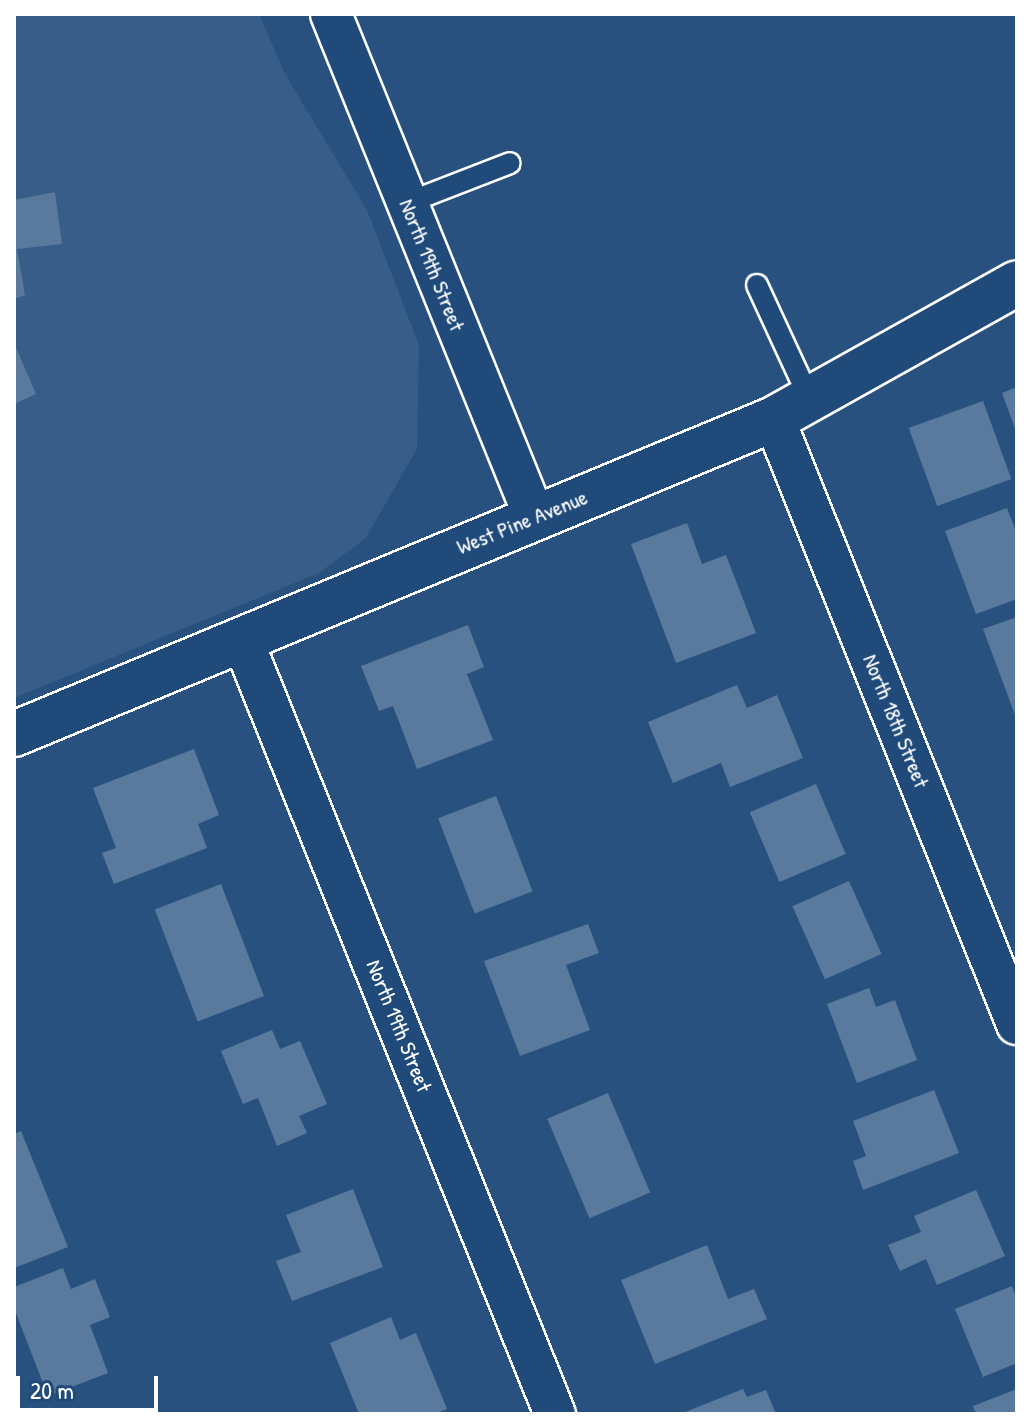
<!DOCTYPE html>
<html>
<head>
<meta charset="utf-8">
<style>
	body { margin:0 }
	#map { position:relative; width:1031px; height:1428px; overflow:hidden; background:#28517f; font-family:"Patrick Hand",sans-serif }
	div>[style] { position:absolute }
	.built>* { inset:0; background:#375d88 }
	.building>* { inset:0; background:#5a7a9d; transform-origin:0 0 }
	.roads { filter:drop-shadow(2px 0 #fff) drop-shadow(-2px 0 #fff) drop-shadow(0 2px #fff) drop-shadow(0 -2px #fff) }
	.lane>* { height:20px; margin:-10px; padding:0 10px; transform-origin:10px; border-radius:10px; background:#1f4a7a }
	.street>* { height:40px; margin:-20px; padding:0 20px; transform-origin:20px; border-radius:20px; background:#1f4a7a }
	.secondary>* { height:44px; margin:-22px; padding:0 22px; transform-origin:22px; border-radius:22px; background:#1f4a7a }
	span { translate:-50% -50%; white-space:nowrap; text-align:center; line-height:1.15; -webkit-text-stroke:6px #1f4a7a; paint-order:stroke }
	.street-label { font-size:22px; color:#fff }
	.frame { position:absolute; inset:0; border:16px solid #fff; pointer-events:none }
	.scale { position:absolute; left:16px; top:1376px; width:142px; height:36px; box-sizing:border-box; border:4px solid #fff; border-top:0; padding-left:10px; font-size:24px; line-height:28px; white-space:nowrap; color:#fff; -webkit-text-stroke:6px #1f4a7a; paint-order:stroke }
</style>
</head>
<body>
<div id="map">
	<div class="built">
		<div style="clip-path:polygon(14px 14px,259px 14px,285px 74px,367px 210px,419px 345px,417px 449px,366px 538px,319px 573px,14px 698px)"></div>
	</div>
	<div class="building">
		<div style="clip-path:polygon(55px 192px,62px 244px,17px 249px,25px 295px,14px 299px,14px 200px)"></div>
		<div style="clip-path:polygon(14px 343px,36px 394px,14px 404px)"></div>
		<div style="clip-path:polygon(1017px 387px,1017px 434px,1002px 393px)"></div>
		<div style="left:983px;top:401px;width:83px;height:79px;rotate:70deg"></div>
		<div style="clip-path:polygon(1007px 508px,1017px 534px,1017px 599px,976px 614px,945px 531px)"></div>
		<div style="clip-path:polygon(687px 523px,702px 564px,726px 555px,756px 633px,676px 663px,631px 544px)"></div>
		<div style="clip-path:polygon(1017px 617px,1017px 720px,983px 629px)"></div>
		<div style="clip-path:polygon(468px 625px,484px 667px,467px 674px,493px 740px,417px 769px,393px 706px,379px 711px,361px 666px)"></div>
		<div style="clip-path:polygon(737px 685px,747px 708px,777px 695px,803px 758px,730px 787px,721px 763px,673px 783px,648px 722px)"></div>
		<div style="clip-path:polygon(194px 749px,219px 815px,198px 824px,207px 848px,114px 884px,102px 853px,116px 848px,93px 788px)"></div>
		<div style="left:816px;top:784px;width:76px;height:72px;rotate:67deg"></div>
		<div style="left:496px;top:796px;width:102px;height:62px;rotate:69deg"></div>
		<div style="left:849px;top:881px;width:80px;height:62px;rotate:66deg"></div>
		<div style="left:221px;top:884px;width:120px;height:71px;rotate:69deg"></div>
		<div style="clip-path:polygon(588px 924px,599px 953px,566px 965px,590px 1030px,520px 1056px,484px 961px)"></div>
		<div style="clip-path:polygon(869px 988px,876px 1007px,895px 1000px,917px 1060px,857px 1083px,827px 1004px)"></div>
		<div style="clip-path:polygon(272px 1030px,280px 1049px,300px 1041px,327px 1104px,299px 1116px,307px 1133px,277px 1146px,258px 1098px,243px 1104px,221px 1051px)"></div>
		<div style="clip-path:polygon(934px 1090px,959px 1153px,863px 1190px,853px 1161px,866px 1156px,853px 1121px)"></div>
		<div style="left:608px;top:1093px;width:108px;height:66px;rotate:67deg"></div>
		<div style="clip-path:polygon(21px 1131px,68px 1247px,14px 1268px,14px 1134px)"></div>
		<div style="clip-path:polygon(353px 1189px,383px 1267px,292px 1301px,276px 1261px,301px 1252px,286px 1215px)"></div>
		<div style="clip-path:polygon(976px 1190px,1005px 1256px,937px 1285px,926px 1259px,900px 1271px,888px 1245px,921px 1232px,914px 1216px)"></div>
		<div style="clip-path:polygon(707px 1245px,728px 1299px,754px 1289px,767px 1319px,655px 1364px,621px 1280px)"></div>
		<div style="clip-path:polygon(63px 1268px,71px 1289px,95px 1279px,110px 1317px,90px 1325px,108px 1373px,48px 1396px,14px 1308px,14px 1287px)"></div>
		<div style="clip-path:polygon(1012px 1286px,1017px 1299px,1017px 1363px,983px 1377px,955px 1309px)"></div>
		<div style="clip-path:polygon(391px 1317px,400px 1340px,416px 1333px,447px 1409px,434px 1414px,359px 1414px,330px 1343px)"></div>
		<div style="clip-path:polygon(743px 1389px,747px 1397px,766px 1390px,776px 1414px,680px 1414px)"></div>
		<div style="clip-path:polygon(1017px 1389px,1017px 1414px,976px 1414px,973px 1406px)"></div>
	</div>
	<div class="roads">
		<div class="lane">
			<div style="left:407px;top:203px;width:110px;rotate:-21.2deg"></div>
			<div style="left:757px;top:285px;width:129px;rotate:65.2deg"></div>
		</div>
		<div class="street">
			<div style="left:331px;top:14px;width:541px;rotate:67.98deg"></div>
			<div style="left:774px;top:419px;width:652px;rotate:68.12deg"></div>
			<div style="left:242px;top:639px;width:836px;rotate:68.01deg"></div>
		</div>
		<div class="secondary">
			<div style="left:14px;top:734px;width:823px;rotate:-22.51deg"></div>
			<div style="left:774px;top:419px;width:278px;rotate:-29.2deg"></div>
		</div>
	</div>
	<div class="street-label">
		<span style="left:432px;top:265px;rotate:68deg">North 19th Street</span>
		<span style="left:522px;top:522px;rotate:-22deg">West Pine Avenue</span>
		<span style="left:896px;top:721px;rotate:68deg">North 18th Street</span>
		<span style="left:399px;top:1026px;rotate:68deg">North 19th Street</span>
	</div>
	<div class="frame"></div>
	<div class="scale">20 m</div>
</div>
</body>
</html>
